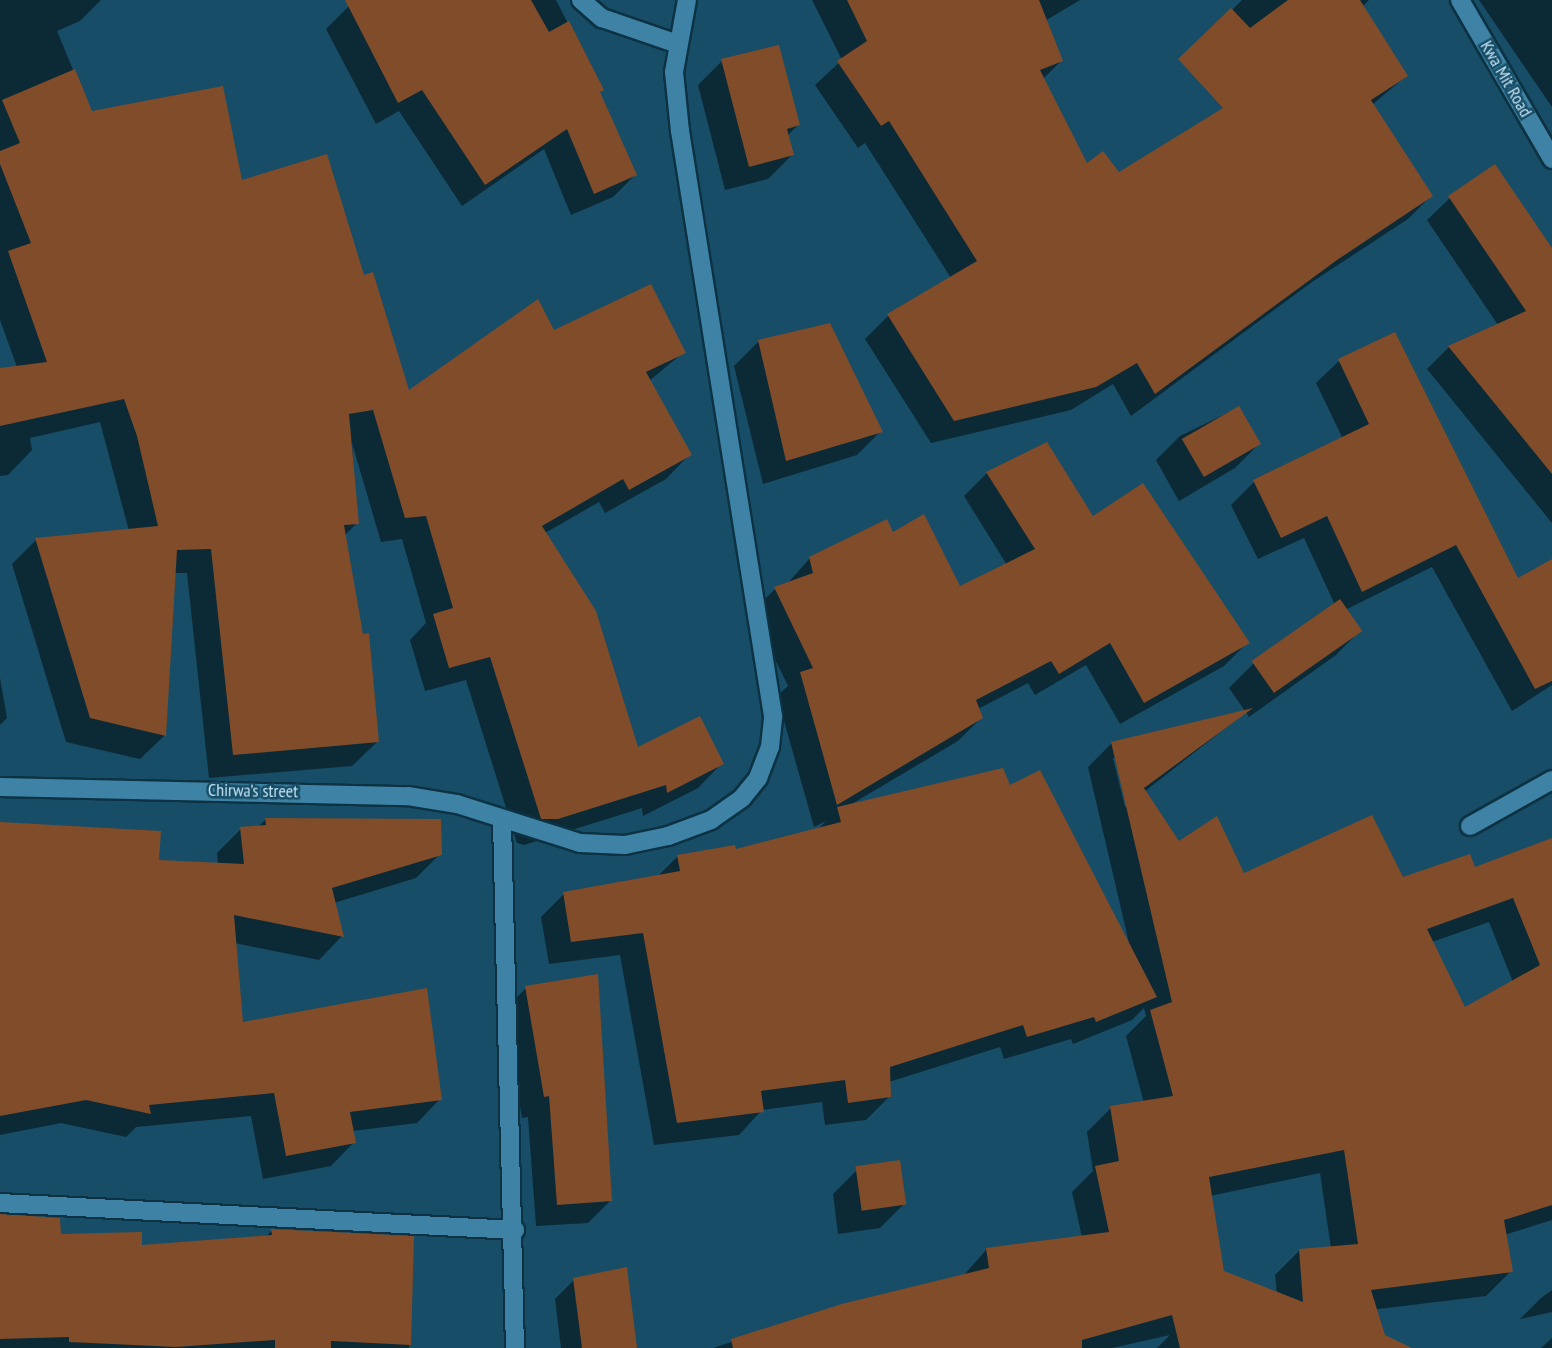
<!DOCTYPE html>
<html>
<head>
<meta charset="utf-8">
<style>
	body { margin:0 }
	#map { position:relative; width:1552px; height:1348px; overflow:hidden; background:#174d66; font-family:"PT Sans Narrow",sans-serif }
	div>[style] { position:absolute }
	.shadow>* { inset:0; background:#0007 }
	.building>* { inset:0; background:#814c29; transform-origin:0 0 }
	.roads { filter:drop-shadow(2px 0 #0c3243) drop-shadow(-2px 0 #0c3243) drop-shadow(0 2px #0c3243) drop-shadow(0 -2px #0c3243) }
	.service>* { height:18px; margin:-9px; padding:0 9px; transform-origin:9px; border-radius:9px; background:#3e83a5 }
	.minor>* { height:18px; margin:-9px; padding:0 9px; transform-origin:9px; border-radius:9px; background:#3e83a5 }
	span { translate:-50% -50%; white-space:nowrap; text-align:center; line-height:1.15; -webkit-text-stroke:5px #174d66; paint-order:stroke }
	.street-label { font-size:18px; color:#c2e3f6 }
</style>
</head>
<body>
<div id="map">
	<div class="shadow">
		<div style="clip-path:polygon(0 0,101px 0,80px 21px,57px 31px,91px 113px,241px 183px,363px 277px,408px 393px,554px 333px,684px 352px,649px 381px,690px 454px,666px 479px,605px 513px,599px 502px,545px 533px,637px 750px,722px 763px,698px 788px,643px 816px,642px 808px,524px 845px,517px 843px,466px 680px,425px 691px,410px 640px,426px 623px,402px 539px,381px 542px,352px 443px,357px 523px,344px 536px,377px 742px,352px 766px,209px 778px,187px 573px,174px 573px,165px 735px,140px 759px,66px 742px,12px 564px,36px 540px,129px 531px,100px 422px,30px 438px,32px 450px,8px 475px,0 476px,0 370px,17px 367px,0 320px)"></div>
		<div style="clip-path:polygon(348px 0,556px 0,602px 90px,599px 93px,635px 175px,613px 197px,571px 215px,544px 149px,462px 206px,399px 111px,376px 124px,326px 29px,349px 6px)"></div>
		<div style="clip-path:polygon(812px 0,1080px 0,1045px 21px,1061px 61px,1043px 79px,1086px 166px,1119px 175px,1229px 106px,1218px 24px,1242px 0,1369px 0,1362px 7px,1406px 76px,1372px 105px,1431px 196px,1408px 219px,1312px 282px,1131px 416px,1113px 384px,1071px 410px,931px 443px,865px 339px,888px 316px,951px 278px,865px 143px,858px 148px,815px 85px,842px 60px)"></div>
		<div style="clip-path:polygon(1479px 0,1552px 0,1552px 107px)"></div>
		<div style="clip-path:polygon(722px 61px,798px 125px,787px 136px,792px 155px,768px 179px,725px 190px,698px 85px)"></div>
		<div style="clip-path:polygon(1450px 198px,1552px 251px,1552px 523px,1427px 369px,1449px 347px,1498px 325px,1427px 220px)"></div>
		<div style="clip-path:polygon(759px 341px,881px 431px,857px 455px,763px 484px,734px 366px)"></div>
		<div style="clip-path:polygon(evenodd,1339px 361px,1518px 580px,1552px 561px,1552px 685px,1512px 711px,1432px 567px,1345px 610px,1360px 631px,1336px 655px,1249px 717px,1246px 712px,1144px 792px,1179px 843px,1243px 876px,1402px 880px,1474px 869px,1552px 840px,1552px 1220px,1504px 1235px,1511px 1271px,1486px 1296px,1279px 1321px,1341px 1348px,1157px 1348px,1170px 1335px,1112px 1348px,713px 1348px,842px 1306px,963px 1276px,987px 1249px,1082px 1237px,1072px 1192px,1093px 1171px,1087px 1132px,1111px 1108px,1144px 1103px,1126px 1036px,1146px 1016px,1144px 1008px,1132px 1020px,1073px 1044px,1071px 1039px,1004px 1059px,1000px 1047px,889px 1082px,889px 1097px,866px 1120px,825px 1125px,822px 1102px,762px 1110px,739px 1135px,654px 1145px,620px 955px,549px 964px,541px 917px,564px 894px,657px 877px,678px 856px,734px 851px,817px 830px,826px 821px,814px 827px,777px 696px,788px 686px,752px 612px,775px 589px,787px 584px,810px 558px,892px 534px,959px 589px,1007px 565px,964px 496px,987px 473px,1092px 518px,1247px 643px,1224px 666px,1120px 724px,1086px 665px,1035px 695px,1028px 683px,978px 709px,981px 718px,958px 741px,850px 805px,1009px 787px,1129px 943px,1088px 767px,1112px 743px,1245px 711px,1229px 688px,1253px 664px,1335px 605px,1304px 538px,1258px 559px,1231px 505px,1254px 482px,1343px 439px,1316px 383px,1339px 361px,1113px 758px,1117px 758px,1128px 806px,1125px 807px,1113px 758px,1339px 361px,1489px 922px,1513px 982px,1464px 1009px,1432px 942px,1489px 922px,1339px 361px,1320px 1173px,1331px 1248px,1300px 1250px,1275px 1275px,1277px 1294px,1223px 1272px,1210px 1196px,1320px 1173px)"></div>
		<div style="clip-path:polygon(1238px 408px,1259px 444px,1235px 468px,1179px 501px,1156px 460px,1180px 436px)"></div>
		<div style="clip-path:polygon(0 678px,7px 718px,0 725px)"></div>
		<div style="clip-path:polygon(266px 819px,440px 854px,416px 878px,334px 903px,342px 936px,319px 960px,234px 943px,241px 1024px,440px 1099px,417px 1123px,352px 1131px,354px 1142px,331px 1166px,263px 1179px,251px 1116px,136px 1127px,126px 1137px,61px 1123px,0 1135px,0 823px,158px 861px,218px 864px,217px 853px,241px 829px,258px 827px)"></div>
		<div style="clip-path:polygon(526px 988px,610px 1201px,588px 1223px,536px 1226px,528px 1117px,522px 1118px,504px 1010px)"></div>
		<div style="clip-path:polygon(857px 1170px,904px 1204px,880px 1228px,838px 1234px,833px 1194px)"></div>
		<div style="clip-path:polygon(0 1218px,60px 1236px,140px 1247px,266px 1237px,272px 1230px,413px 1238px,409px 1348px,0 1348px)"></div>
		<div style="clip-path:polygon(574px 1280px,635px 1348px,561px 1348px,555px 1299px)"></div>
		<div style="clip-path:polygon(1552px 1290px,1552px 1312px,1520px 1319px,1541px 1298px)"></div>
		<div style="clip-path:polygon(1552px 1338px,1552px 1348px,1541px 1348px)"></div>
	</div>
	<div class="building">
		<div style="clip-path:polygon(345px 0,531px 0,549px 32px,569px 21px,604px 90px,600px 92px,637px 175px,594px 194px,567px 129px,485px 185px,422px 90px,398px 103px)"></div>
		<div style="clip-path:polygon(847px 0,1039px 0,1063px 61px,1040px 70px,1087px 163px,1103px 151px,1119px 172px,1223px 108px,1178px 59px,1231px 8px,1250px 28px,1288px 0,1360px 0,1408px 76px,1371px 100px,1433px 196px,1337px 260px,1155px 394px,1137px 363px,1096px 387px,954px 421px,887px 314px,977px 261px,889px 121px,881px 126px,837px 61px,867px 41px)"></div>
		<div style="clip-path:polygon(779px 45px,800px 125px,787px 129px,794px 155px,749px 167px,721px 59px)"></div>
		<div style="clip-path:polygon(75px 69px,92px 111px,223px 86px,242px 180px,327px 154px,364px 275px,373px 272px,409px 390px,538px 299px,554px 330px,651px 284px,686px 353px,646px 372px,692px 455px,629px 490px,623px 479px,542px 526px,596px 611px,638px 747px,700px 716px,724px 764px,667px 793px,666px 785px,558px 819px,541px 819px,490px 657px,449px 668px,433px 614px,453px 608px,426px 516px,405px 518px,373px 410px,349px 414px,359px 524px,344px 525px,363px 634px,369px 633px,379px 742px,233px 755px,211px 549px,177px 550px,166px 736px,90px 718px,35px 538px,158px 526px,137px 436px,124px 399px,0 426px,0 368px,47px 362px,8px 251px,31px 243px,0 164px,0 151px,20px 143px,2px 100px)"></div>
		<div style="clip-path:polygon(1495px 164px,1552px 248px,1552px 474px,1448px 346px,1526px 311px,1448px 196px)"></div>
		<div style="clip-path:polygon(830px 323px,883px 432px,786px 461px,758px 340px)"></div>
		<div style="clip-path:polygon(1395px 332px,1518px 578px,1552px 559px,1552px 681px,1535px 689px,1456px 545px,1362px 592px,1327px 516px,1281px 538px,1253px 480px,1369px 424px,1338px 359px)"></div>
		<div style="left:1239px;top:406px;width:44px;height:66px;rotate:60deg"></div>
		<div style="clip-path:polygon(1047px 442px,1093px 516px,1143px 483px,1250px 643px,1144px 703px,1110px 643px,1059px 674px,1051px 661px,976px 700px,983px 718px,837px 805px,800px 672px,813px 668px,774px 587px,813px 573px,809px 557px,887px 519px,893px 532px,924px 514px,960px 586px,1035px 549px,986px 472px)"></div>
		<div style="left:1340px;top:599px;width:39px;height:108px;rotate:55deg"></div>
		<div style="clip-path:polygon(evenodd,1253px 708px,1144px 788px,1179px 841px,1217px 816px,1244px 873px,1372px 815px,1403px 877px,1470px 854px,1475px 867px,1552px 838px,1552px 1205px,1504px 1220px,1513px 1272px,1371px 1290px,1385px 1335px,1412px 1348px,1180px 1348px,1172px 1315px,1082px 1340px,1082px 1348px,733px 1348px,731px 1339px,842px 1304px,989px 1268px,986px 1248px,1109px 1232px,1095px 1166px,1119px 1161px,1110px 1106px,1173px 1096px,1150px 1010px,1172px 1002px,1111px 742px,1253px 708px,1513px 898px,1540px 965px,1465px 1007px,1427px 929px,1513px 898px,1253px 708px,1344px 1150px,1358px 1244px,1299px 1249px,1303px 1302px,1224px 1271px,1209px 1177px,1344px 1150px)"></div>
		<div style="clip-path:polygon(1003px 768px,1010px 785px,1040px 770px,1157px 997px,1096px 1022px,1094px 1017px,1027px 1037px,1023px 1025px,890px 1067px,891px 1097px,848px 1103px,845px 1080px,761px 1091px,764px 1112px,677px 1123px,643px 933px,571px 942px,563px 892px,680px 871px,677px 855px,735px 845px,736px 849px,841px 822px,837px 807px)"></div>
		<div style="clip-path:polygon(265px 818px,441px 819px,442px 855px,332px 888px,344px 937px,234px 915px,243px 1022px,427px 988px,442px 1100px,350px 1112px,356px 1143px,286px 1156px,274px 1093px,149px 1105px,151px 1114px,86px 1100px,0 1116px,0 822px,161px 831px,159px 860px,244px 864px,240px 827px,266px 825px)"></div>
		<div style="clip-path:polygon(598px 974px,612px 1201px,557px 1205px,549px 1096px,544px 1097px,525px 986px)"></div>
		<div style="left:900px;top:1160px;width:45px;height:45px;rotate:82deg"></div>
		<div style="clip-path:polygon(0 1214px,60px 1218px,61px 1234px,142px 1232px,142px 1245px,272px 1235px,271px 1229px,414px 1236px,411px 1345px,331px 1341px,331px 1348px,275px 1348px,275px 1340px,176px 1347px,69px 1342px,69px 1337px,0 1339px)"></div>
		<div style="clip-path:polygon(627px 1267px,637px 1348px,582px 1348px,573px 1278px)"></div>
	</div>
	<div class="roads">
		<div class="service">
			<div style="left:581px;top:0;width:28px;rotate:41deg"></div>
			<div style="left:602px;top:18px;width:80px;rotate:18.9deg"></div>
			<div style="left:1470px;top:826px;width:94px;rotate:-29.3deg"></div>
		</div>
		<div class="minor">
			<div style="left:1460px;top:0;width:184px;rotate:59.9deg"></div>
			<div style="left:0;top:787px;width:408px;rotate:1.3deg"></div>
			<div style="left:408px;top:796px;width:50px;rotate:9.3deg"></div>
			<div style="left:457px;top:804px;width:129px;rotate:17.6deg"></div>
			<div style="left:580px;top:843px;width:45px;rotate:2.5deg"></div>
			<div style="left:625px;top:845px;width:44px;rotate:-11.8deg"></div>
			<div style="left:668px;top:836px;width:46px;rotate:-20.4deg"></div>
			<div style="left:711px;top:820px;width:38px;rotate:-35deg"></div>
			<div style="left:742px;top:798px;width:26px;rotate:-51deg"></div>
			<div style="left:758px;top:778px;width:33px;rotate:-69deg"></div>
			<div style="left:770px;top:747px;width:31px;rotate:-84deg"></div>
			<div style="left:773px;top:716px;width:592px;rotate:-99.03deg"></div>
			<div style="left:680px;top:131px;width:59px;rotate:-95.8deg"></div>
			<div style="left:674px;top:72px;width:73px;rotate:-79.8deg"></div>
			<div style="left:502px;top:821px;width:527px;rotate:88.59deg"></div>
			<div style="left:0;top:1203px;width:516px;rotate:3deg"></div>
		</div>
	</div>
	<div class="street-label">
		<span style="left:1506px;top:79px;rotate:60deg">Kwa Mit Road</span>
		<span style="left:253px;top:791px;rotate:1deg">Chirwa’s street</span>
	</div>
</div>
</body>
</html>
